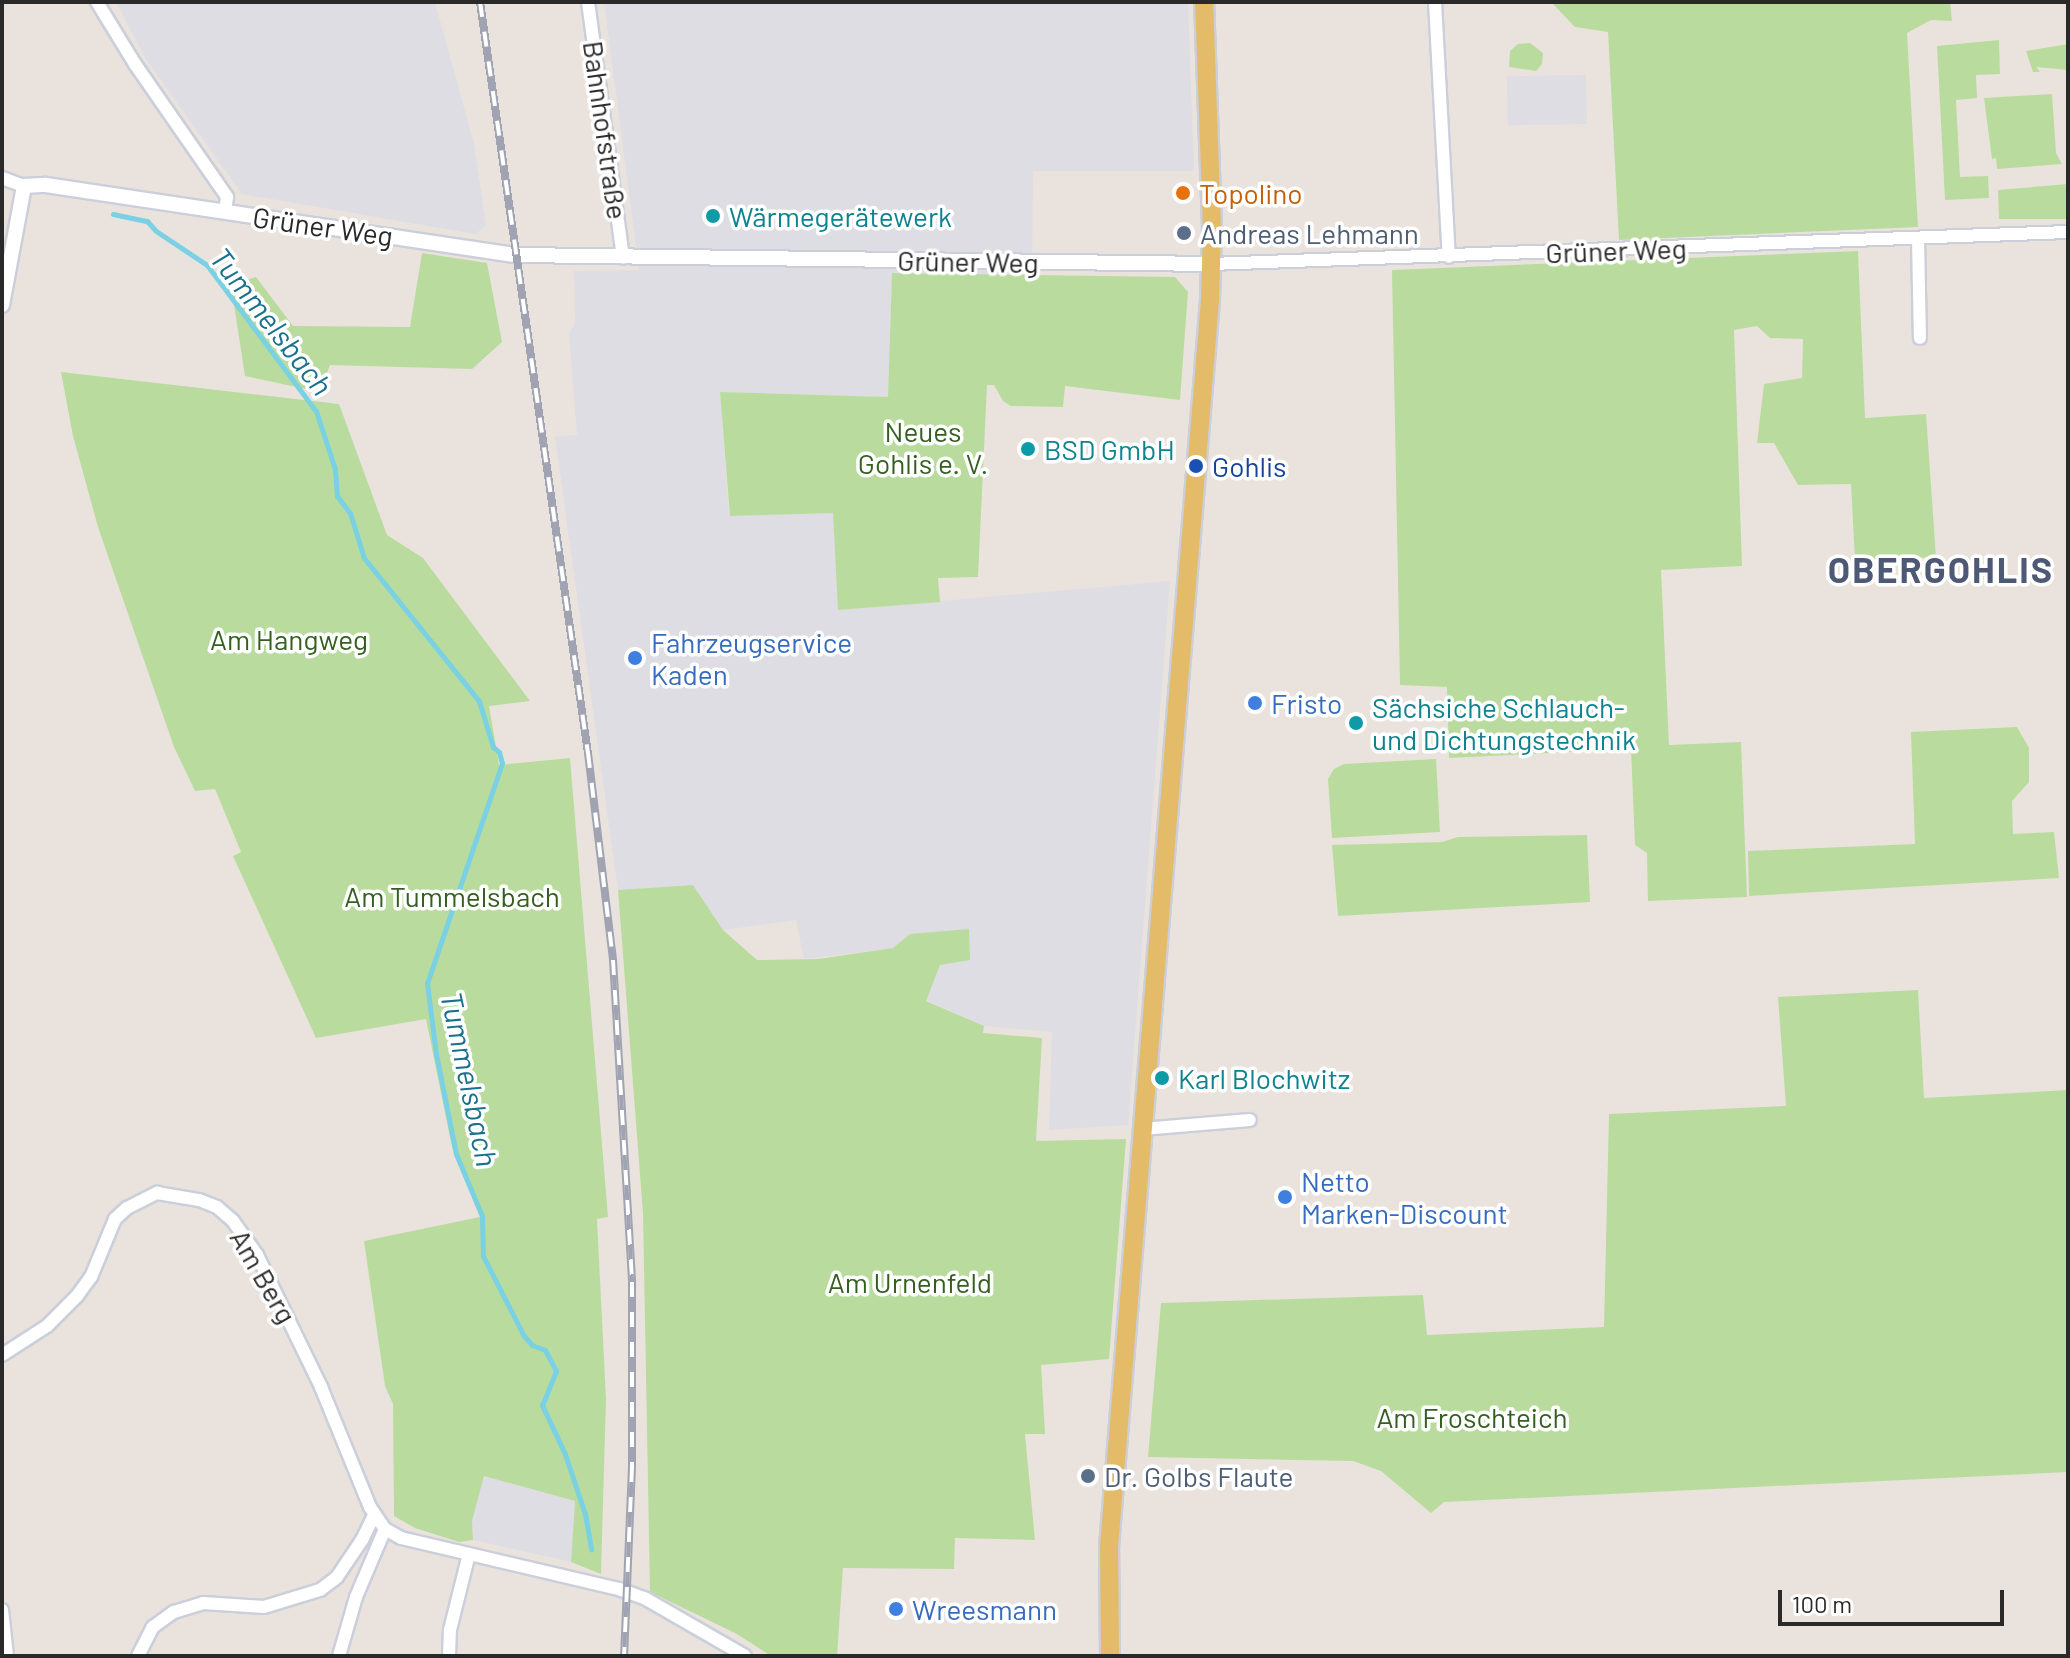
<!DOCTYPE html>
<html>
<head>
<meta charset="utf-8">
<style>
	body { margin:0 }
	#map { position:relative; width:2070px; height:1658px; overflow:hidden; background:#eae3dd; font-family:Barlow,sans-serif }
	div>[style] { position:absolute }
	.industrial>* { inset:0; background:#dedde3; transform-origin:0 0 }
	.green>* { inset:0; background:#b9dc9e }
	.stream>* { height:5px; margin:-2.5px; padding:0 2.5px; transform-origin:2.5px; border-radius:2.5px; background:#79d1e3 }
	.roads { filter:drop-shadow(2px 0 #cbcfda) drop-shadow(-2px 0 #cbcfda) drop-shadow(0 2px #cbcfda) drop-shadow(0 -2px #cbcfda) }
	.minor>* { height:12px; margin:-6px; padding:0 6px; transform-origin:6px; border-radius:6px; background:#fff }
	.tertiary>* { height:14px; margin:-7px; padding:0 7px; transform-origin:7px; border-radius:7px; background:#fff }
	.primary>* { height:18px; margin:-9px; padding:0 9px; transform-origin:9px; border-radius:9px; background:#e3bb69 }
	.rail>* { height:8px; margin-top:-4px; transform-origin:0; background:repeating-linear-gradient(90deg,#fff 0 15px,#a0a4b2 0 30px); box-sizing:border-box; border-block:2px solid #a0a4b2 }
	.dots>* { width:22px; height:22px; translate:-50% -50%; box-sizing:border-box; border:4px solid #fff; border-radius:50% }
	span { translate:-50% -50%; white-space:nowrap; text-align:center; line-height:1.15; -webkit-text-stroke:7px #fff; paint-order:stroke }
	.street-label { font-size:28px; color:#292929 }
	.food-label { font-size:28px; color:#c56008 }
	.left { translate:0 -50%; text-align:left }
	.culture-label { font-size:28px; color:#0d838f }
	.service-label { font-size:28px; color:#4e5e75 }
	.park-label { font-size:28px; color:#345f21 }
	.transit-label { font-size:28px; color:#164399 }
	.shop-label { font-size:28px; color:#366cbe }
	.water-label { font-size:30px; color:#1a718d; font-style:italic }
	.district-label { font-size:36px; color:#4e5976; font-weight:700; letter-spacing:2px }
	.frame { position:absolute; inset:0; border:4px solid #292929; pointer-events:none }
	.scale { position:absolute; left:1778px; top:1590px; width:226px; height:36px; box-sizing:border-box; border:4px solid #292929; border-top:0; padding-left:10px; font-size:24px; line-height:28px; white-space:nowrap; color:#292929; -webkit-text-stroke:6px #fff; paint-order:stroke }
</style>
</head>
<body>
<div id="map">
	<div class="industrial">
		<div style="clip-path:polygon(116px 2px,435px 2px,474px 144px,486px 226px,475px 234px,242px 194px,145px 58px)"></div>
		<div style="clip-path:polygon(604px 2px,1188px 2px,1194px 171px,1033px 171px,1032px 276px,892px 273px,888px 397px,720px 392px,729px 515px,833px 512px,839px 610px,1170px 581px,1128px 1125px,1049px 1130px,1052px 1032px,984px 1026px,926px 1000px,940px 965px,893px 948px,804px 959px,796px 920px,723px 930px,693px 885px,618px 890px,555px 437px,577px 435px,569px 333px,575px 324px,574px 271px,639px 270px)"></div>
		<div style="left:1586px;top:75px;width:49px;height:79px;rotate:89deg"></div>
		<div style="clip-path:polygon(484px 1476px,575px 1501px,571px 1562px,473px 1540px,472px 1521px)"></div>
	</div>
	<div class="green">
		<div style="clip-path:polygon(1551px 2px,1950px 2px,1952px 21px,1931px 20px,1907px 33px,1918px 227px,1619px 240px,1608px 32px,1575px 27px)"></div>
		<div style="clip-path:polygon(1999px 40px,2000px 74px,1976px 75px,1977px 98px,1956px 100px,1960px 177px,1988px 176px,1989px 198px,1945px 200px,1937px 46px)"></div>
		<div style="clip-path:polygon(1530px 43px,1543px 53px,1542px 64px,1536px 71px,1509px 67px,1510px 51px,1518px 44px)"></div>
		<div style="clip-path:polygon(2068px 44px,2068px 70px,2036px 67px,2040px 72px,2033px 72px,2026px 51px)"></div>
		<div style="clip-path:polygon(2052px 94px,2056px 153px,2062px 164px,1997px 169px,1996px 158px,1992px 159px,1984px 98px)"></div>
		<div style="clip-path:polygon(2068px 184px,2068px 219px,1999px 219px,1998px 190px)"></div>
		<div style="clip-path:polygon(1858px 251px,1865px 418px,1926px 414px,1936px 557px,1855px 561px,1851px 484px,1798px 485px,1774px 443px,1757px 443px,1764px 384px,1802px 378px,1803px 339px,1770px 338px,1757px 326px,1734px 330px,1742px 566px,1661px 570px,1669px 745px,1741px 742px,1747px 897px,1648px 901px,1647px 853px,1635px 845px,1631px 749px,1449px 758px,1447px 687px,1400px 685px,1392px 270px)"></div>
		<div style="clip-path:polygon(422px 253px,487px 263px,502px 342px,472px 369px,330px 365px,320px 392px,245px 376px,231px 285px,256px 277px,293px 326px,410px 327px)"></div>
		<div style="clip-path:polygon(892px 273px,1175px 277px,1188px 292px,1180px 400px,1065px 386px,1063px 407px,1011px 406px,1003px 401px,994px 385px,987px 385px,978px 577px,938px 578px,940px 602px,838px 610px,833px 513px,730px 516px,720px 392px,888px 397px)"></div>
		<div style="clip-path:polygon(61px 372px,339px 404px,387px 535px,423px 558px,530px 701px,489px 706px,499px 765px,570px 758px,608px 1217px,597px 1219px,606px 1399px,601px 1574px,571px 1562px,575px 1501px,484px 1476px,472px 1521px,473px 1540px,459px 1542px,415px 1528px,394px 1516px,393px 1404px,385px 1386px,364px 1241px,480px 1217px,452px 1147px,426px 1019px,316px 1038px,233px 856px,241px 852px,215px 789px,195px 791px,174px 747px,98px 527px,73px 436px)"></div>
		<div style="clip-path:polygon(2017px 727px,2029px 748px,2029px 782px,2012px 801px,2013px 834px,2054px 832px,2059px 878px,1749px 896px,1748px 851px,1915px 844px,1911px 732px)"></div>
		<div style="clip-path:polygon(1436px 759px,1440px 832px,1332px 838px,1328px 779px,1334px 769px,1344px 764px)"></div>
		<div style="clip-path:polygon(1587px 835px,1590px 902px,1338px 916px,1332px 845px,1442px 842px,1458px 837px)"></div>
		<div style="clip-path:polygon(693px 885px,723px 930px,757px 960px,818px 959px,893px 948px,910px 934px,969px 929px,970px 960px,940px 965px,926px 1001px,984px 1026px,983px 1033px,1042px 1038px,1036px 1141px,1126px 1139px,1109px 1359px,1041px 1365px,1045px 1434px,1025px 1434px,1035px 1540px,955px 1538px,954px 1569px,843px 1568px,837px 1656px,771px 1656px,737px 1634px,650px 1592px,643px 1213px,618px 890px)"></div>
		<div style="clip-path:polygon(1918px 990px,1924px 1098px,2068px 1090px,2068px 1472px,1444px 1502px,1431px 1513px,1381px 1471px,1353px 1461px,1148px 1457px,1161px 1303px,1423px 1295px,1427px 1335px,1604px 1327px,1609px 1114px,1786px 1106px,1778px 997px)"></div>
	</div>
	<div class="stream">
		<div style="left:113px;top:214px;width:35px;rotate:12deg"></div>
		<div style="left:147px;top:221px;width:13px;rotate:48deg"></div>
		<div style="left:156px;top:231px;width:61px;rotate:33.7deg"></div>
		<div style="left:207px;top:265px;width:182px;rotate:53.3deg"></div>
		<div style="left:316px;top:411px;width:61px;rotate:71.9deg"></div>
		<div style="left:335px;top:469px;width:27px;rotate:86deg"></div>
		<div style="left:337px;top:496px;width:21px;rotate:53deg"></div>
		<div style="left:350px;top:513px;width:47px;rotate:72.7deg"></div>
		<div style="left:364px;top:558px;width:184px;rotate:51.2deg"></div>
		<div style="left:479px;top:701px;width:48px;rotate:73.1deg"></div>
		<div style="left:493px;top:747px;width:8px;rotate:40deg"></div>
		<div style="left:499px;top:752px;width:11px;rotate:75deg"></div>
		<div style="left:502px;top:763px;width:232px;rotate:108.8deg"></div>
		<div style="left:427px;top:983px;width:72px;rotate:82.8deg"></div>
		<div style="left:436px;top:1054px;width:102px;rotate:78.7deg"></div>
		<div style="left:456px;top:1154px;width:67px;rotate:67.2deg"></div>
		<div style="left:482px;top:1216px;width:40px;rotate:88.6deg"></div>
		<div style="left:483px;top:1256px;width:90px;rotate:62.9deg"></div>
		<div style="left:524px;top:1336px;width:12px;rotate:48deg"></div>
		<div style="left:532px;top:1345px;width:14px;rotate:21deg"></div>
		<div style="left:545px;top:1350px;width:24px;rotate:62deg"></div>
		<div style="left:556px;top:1371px;width:37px;rotate:112deg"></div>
		<div style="left:542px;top:1405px;width:54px;rotate:64.9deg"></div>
		<div style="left:565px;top:1454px;width:63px;rotate:71.6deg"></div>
		<div style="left:585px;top:1514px;width:36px;rotate:80deg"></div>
	</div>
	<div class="roads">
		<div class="minor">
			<div style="left:97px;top:2px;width:73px;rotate:58.5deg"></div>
			<div style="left:135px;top:64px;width:162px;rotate:55.3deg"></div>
			<div style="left:227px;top:197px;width:14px;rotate:98deg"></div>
			<div style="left:588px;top:2px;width:258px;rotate:82.2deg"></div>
			<div style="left:1435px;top:2px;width:255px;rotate:86.9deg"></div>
			<div style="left:2px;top:178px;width:23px;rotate:20deg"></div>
			<div style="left:1918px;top:238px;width:100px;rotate:88.9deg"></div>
			<div style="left:1211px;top:264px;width:858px;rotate:-2.14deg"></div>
			<div style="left:1142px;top:1129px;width:108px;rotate:-4.8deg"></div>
			<div style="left:2px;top:1355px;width:54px;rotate:-32.8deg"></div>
			<div style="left:47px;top:1326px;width:42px;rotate:-45deg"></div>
			<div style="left:77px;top:1296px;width:24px;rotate:-54deg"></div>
			<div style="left:91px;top:1277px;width:63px;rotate:-67.5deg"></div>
			<div style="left:115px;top:1219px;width:16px;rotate:-43deg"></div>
			<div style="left:127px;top:1208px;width:34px;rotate:-27deg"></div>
			<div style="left:157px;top:1193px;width:43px;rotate:9.5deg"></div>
			<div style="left:199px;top:1200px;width:19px;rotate:21deg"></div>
			<div style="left:217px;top:1207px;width:21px;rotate:41deg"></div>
			<div style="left:233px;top:1221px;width:42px;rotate:54.8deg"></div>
			<div style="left:257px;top:1255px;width:147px;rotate:64.1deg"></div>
			<div style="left:321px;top:1387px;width:130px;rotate:67.8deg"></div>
			<div style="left:370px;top:1507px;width:27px;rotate:56deg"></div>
			<div style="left:385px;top:1529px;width:18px;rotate:29deg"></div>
			<div style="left:401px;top:1538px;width:224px;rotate:13.2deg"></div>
			<div style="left:619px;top:1589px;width:29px;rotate:20deg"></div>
			<div style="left:646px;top:1599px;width:114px;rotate:29.9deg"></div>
			<div style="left:2px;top:1610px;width:46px;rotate:83.8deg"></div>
			<div style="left:138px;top:1656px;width:33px;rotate:-63deg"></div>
			<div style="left:153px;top:1627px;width:26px;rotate:-36deg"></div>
			<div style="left:174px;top:1612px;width:30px;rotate:-17deg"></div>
			<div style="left:203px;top:1603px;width:61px;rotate:3.8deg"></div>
			<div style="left:264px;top:1607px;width:59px;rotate:-16.9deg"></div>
			<div style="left:320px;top:1590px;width:21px;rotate:-37deg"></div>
			<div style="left:337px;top:1577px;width:45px;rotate:-56deg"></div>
			<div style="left:362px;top:1540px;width:28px;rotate:-64deg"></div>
			<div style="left:339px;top:1656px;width:61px;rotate:-73.9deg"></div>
			<div style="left:356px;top:1597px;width:74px;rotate:-66.9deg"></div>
			<div style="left:449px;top:1656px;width:26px;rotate:-88deg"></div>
			<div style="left:450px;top:1630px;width:78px;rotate:-76deg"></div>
		</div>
		<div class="tertiary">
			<div style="left:2px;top:305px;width:121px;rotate:-79.5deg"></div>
			<div style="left:24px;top:186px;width:22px;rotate:-3deg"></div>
			<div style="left:46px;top:185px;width:475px;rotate:8.5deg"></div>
			<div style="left:516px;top:255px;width:695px;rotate:0.74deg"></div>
		</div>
		<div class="primary">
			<div style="left:1110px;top:1656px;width:109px;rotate:-90.5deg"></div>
			<div style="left:1109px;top:1547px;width:1252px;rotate:-85.37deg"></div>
			<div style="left:1210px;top:299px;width:71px;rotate:-88.4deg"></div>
			<div style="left:1212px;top:228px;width:226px;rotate:-92deg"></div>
		</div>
	</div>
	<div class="rail">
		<div style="left:480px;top:2px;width:759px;rotate:81.82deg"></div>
		<div style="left:588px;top:753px;width:209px;rotate:83.1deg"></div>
		<div style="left:613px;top:960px;width:323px;rotate:86.6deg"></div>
		<div style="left:632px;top:1282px;width:185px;rotate:90deg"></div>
		<div style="left:632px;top:1467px;width:189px;rotate:92.4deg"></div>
	</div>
	<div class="dots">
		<div style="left:1183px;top:193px;background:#e8710a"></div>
		<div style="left:713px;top:216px;background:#0f9aa8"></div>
		<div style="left:1184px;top:233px;background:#5c6f8a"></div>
		<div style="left:1028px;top:449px;background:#0f9aa8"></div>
		<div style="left:1196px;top:466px;background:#1a4fb4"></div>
		<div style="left:635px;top:658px;background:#3f7fe0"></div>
		<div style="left:1255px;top:703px;background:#3f7fe0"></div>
		<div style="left:1356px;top:723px;background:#0f9aa8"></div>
		<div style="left:1162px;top:1078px;background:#0f9aa8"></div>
		<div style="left:1285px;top:1197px;background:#3f7fe0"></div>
		<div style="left:1088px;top:1476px;background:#5c6f8a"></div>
		<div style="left:896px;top:1609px;background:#3f7fe0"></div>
	</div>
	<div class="street-label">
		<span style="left:606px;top:130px;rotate:82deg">Bahnhofstraße</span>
		<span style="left:323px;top:226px;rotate:8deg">Grüner Weg</span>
		<span style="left:1616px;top:250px;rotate:-2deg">Grüner Weg</span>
		<span style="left:968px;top:261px;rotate:1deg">Grüner Weg</span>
		<span style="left:264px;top:1276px;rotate:60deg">Am Berg</span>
	</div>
	<div class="food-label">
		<span class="left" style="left:1199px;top:193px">Topolino</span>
	</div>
	<div class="culture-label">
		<span class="left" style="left:729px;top:216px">Wärmegerätewerk</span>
		<span class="left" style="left:1044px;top:449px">BSD GmbH</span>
		<span class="left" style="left:1372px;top:723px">Sächsiche Schlauch-<br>und Dichtungstechnik</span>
		<span class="left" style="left:1178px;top:1078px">Karl Blochwitz</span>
	</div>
	<div class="service-label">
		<span class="left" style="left:1200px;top:233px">Andreas Lehmann</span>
		<span class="left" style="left:1104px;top:1476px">Dr. Golbs Flaute</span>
	</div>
	<div class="park-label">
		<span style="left:923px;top:447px">Neues<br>Gohlis e. V.</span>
		<span style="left:289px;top:639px">Am Hangweg</span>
		<span style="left:452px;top:896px">Am Tummelsbach</span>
		<span style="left:910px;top:1282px">Am Urnenfeld</span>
		<span style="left:1472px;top:1417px">Am Froschteich</span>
	</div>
	<div class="transit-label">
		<span class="left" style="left:1212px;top:466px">Gohlis</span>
	</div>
	<div class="shop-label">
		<span class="left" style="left:651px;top:658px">Fahrzeugservice<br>Kaden</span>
		<span class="left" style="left:1271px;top:703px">Fristo</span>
		<span class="left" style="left:1301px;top:1197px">Netto<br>Marken-Discount</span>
		<span class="left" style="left:912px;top:1609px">Wreesmann</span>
	</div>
	<div class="water-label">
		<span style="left:272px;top:321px;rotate:52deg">Tummelsbach</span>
		<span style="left:470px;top:1079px;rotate:78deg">Tummelsbach</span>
	</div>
	<div class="district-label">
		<span style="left:1941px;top:569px">OBERGOHLIS</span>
	</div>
	<div class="frame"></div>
	<div class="scale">100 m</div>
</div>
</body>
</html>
